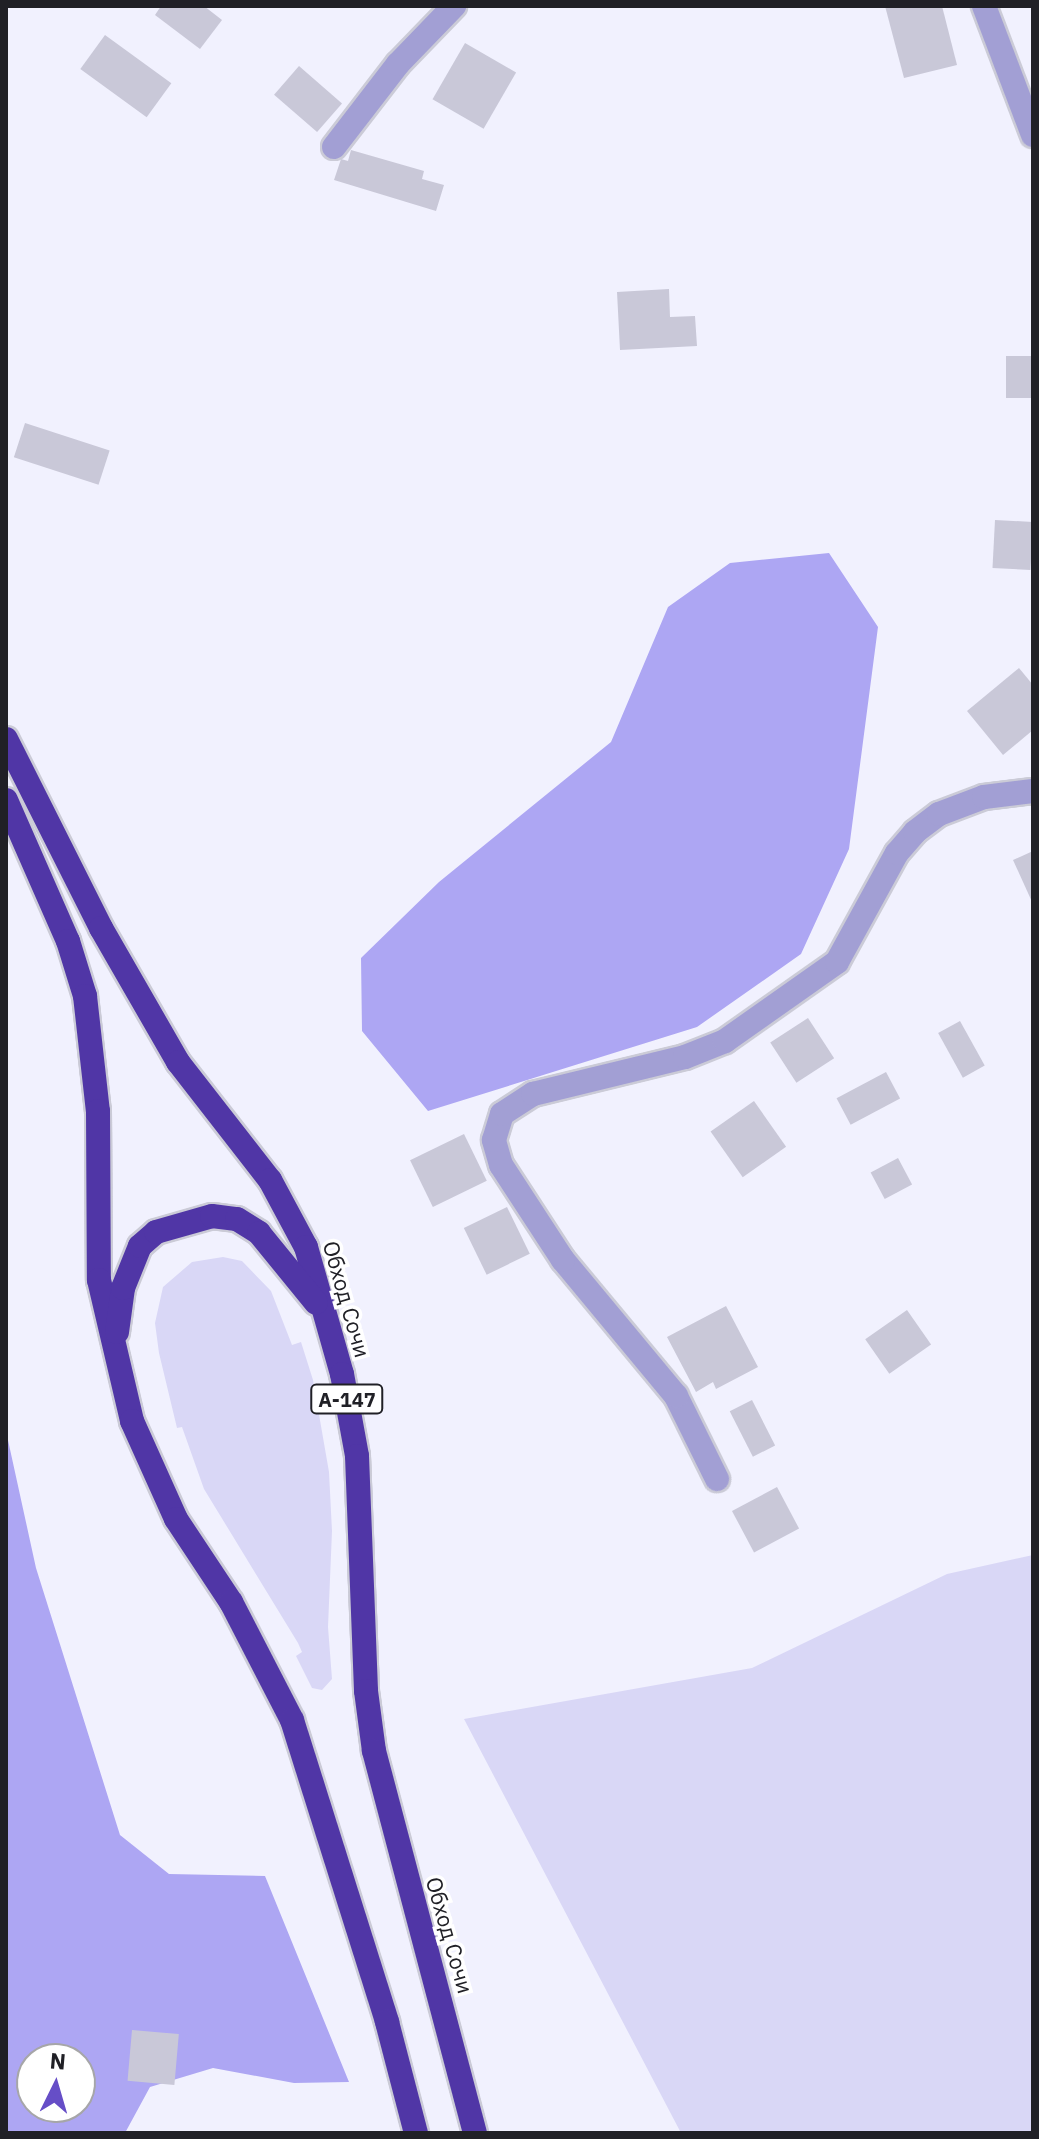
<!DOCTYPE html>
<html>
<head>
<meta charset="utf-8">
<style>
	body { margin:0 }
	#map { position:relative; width:1039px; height:2139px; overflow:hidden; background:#f1f1fe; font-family:"IBM Plex Sans",sans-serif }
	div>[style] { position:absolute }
	.green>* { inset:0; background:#d9d7f6 }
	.forest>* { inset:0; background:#ada6f3 }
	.building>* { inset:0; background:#c9c8d8; transform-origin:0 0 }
	.roads { filter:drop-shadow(2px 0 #cbcbd7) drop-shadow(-2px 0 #cbcbd7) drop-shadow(0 2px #cbcbd7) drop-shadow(0 -2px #cbcbd7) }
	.minor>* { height:24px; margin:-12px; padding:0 12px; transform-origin:12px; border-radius:12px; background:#a29fd4 }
	.highway>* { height:24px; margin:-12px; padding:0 12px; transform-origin:12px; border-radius:12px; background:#5036a6 }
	span { translate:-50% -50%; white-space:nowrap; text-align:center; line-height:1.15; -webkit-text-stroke:7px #fff; paint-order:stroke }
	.shield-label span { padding:2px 6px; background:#fff; border:2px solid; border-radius:6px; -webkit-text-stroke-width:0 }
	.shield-label { font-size:20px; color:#202026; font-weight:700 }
	.street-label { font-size:22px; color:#202026 }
	.frame { position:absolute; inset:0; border:8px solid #202026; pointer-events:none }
	.north { position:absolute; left:16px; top:2043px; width:80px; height:80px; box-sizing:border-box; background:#fff; border:2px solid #a6a6a8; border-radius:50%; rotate:5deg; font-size:22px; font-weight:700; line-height:32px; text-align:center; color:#202026 }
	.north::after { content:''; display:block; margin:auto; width:28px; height:36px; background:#664ec7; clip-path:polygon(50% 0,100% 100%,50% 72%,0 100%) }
</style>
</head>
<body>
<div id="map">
	<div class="green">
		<div style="clip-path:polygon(223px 1257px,242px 1261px,271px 1291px,292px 1345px,301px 1342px,313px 1380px,329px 1472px,332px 1531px,328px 1627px,332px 1679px,322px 1690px,312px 1688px,296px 1656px,302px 1652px,298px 1643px,204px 1489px,182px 1427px,177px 1428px,159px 1353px,155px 1323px,163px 1287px,192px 1262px)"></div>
		<div style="clip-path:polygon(1033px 1555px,1033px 2133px,681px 2133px,464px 1719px,752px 1668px,947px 1574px)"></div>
	</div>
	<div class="forest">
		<div style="clip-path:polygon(829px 553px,878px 627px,849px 849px,801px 954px,697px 1027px,428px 1111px,362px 1031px,361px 958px,439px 882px,611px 742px,668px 607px,730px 563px)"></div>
		<div style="clip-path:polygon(evenodd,6px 1431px,36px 1568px,120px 1835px,169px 1874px,265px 1876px,349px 2082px,294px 2083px,213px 2068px,150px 2087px,125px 2133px,6px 2133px,6px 1431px,32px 2059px,80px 2059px,80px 2107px,32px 2107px,32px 2059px)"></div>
	</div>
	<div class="building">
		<div style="clip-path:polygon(161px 6px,204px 6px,222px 20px,200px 49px,155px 15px)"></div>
		<div style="clip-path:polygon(885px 6px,942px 6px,957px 65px,904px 78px)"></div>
		<div style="left:105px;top:35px;width:82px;height:42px;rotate:36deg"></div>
		<div style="left:465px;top:43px;width:59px;height:65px;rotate:30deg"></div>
		<div style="left:299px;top:66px;width:57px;height:38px;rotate:41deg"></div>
		<div style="clip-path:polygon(351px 150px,424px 171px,422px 179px,444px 185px,436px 211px,334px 180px,341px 159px,348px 161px)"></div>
		<div style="clip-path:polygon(669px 289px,670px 317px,695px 316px,697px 346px,620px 350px,617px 292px)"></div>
		<div style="left:1033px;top:356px;width:42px;height:27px;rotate:90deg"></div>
		<div style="left:25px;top:423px;width:89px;height:36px;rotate:18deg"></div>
		<div style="left:995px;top:520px;width:38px;height:48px;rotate:3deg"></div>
		<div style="clip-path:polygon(1019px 668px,1033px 685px,1033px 730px,1003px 755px,967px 711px)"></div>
		<div style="clip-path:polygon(1033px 851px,1033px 904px,1013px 860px)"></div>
		<div style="left:808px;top:1018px;width:48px;height:45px;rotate:57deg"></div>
		<div style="left:960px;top:1021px;width:51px;height:25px;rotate:61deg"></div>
		<div style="left:886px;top:1072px;width:30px;height:56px;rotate:62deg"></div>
		<div style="left:754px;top:1101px;width:56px;height:53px;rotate:55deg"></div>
		<div style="left:464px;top:1134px;width:52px;height:60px;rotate:64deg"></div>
		<div style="left:898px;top:1158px;width:30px;height:31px;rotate:62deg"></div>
		<div style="left:507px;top:1207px;width:52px;height:48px;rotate:64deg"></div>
		<div style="clip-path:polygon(726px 1306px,758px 1367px,716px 1389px,713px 1382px,696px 1392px,667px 1337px)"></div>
		<div style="left:907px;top:1310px;width:42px;height:51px;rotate:55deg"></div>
		<div style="left:752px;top:1400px;width:51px;height:25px;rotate:63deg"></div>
		<div style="left:777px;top:1487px;width:47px;height:51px;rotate:62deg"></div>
		<div style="left:132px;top:2030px;width:47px;height:51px;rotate:5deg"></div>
	</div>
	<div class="roads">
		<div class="minor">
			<div style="left:984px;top:6px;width:138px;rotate:69.2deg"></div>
			<div style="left:334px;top:147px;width:105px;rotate:-52.4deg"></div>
			<div style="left:398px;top:64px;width:81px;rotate:-46deg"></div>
			<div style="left:717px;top:1479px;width:93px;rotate:-116.3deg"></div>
			<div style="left:676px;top:1396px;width:177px;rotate:-129.7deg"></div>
			<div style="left:563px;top:1260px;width:113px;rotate:-123.1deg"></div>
			<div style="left:501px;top:1165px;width:26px;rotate:-106deg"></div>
			<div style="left:494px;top:1140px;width:27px;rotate:-73deg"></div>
			<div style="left:502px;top:1114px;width:37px;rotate:-33deg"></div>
			<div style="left:533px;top:1094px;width:156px;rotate:-13.7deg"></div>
			<div style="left:685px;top:1057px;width:43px;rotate:-21.8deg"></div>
			<div style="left:725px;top:1041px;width:137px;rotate:-35.2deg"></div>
			<div style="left:837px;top:962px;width:124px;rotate:-61.2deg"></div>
			<div style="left:897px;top:853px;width:28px;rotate:-49deg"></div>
			<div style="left:915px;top:832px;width:30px;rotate:-37deg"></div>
			<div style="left:939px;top:814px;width:48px;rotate:-20.7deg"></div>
			<div style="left:984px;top:797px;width:49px;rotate:-7deg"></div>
		</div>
		<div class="highway">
			<div style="left:6px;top:739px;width:212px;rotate:63.3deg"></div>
			<div style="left:101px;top:928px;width:155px;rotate:60.1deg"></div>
			<div style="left:178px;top:1062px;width:150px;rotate:52.1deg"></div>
			<div style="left:270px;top:1180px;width:76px;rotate:61.8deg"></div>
			<div style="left:306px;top:1247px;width:132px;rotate:74.2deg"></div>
			<div style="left:342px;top:1374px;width:83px;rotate:79.6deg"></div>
			<div style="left:357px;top:1456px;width:235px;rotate:87.8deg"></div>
			<div style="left:366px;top:1691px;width:61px;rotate:82.4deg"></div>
			<div style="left:374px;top:1751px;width:395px;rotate:75.2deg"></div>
			<div style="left:6px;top:800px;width:154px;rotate:66.3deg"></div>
			<div style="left:68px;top:941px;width:58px;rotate:72.8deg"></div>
			<div style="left:85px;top:996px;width:116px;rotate:83.6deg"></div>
			<div style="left:98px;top:1111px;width:169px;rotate:89.7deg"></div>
			<div style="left:99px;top:1280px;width:145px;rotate:76.8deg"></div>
			<div style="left:132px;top:1421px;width:107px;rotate:65.8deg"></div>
			<div style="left:176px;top:1519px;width:100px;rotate:56.5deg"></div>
			<div style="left:231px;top:1602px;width:133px;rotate:62.7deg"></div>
			<div style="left:292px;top:1720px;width:317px;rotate:72.5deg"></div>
			<div style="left:387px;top:2022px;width:115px;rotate:75.4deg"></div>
			<div style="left:117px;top:1332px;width:44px;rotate:-82.2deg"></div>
			<div style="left:123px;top:1288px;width:45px;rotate:-68deg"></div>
			<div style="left:140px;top:1246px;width:21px;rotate:-41deg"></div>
			<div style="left:156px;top:1232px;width:58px;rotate:-15.9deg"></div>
			<div style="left:212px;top:1216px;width:25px;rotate:7deg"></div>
			<div style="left:237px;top:1219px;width:26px;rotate:32deg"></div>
			<div style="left:259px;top:1233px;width:90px;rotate:50.8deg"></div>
		</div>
	</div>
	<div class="shield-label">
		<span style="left:347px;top:1399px">А-147</span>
	</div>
	<div class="street-label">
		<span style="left:347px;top:1299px;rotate:74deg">Обход Сочи</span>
		<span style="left:450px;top:1935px;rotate:74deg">Обход Сочи</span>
	</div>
	<div class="frame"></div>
	<div class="north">N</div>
</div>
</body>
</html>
